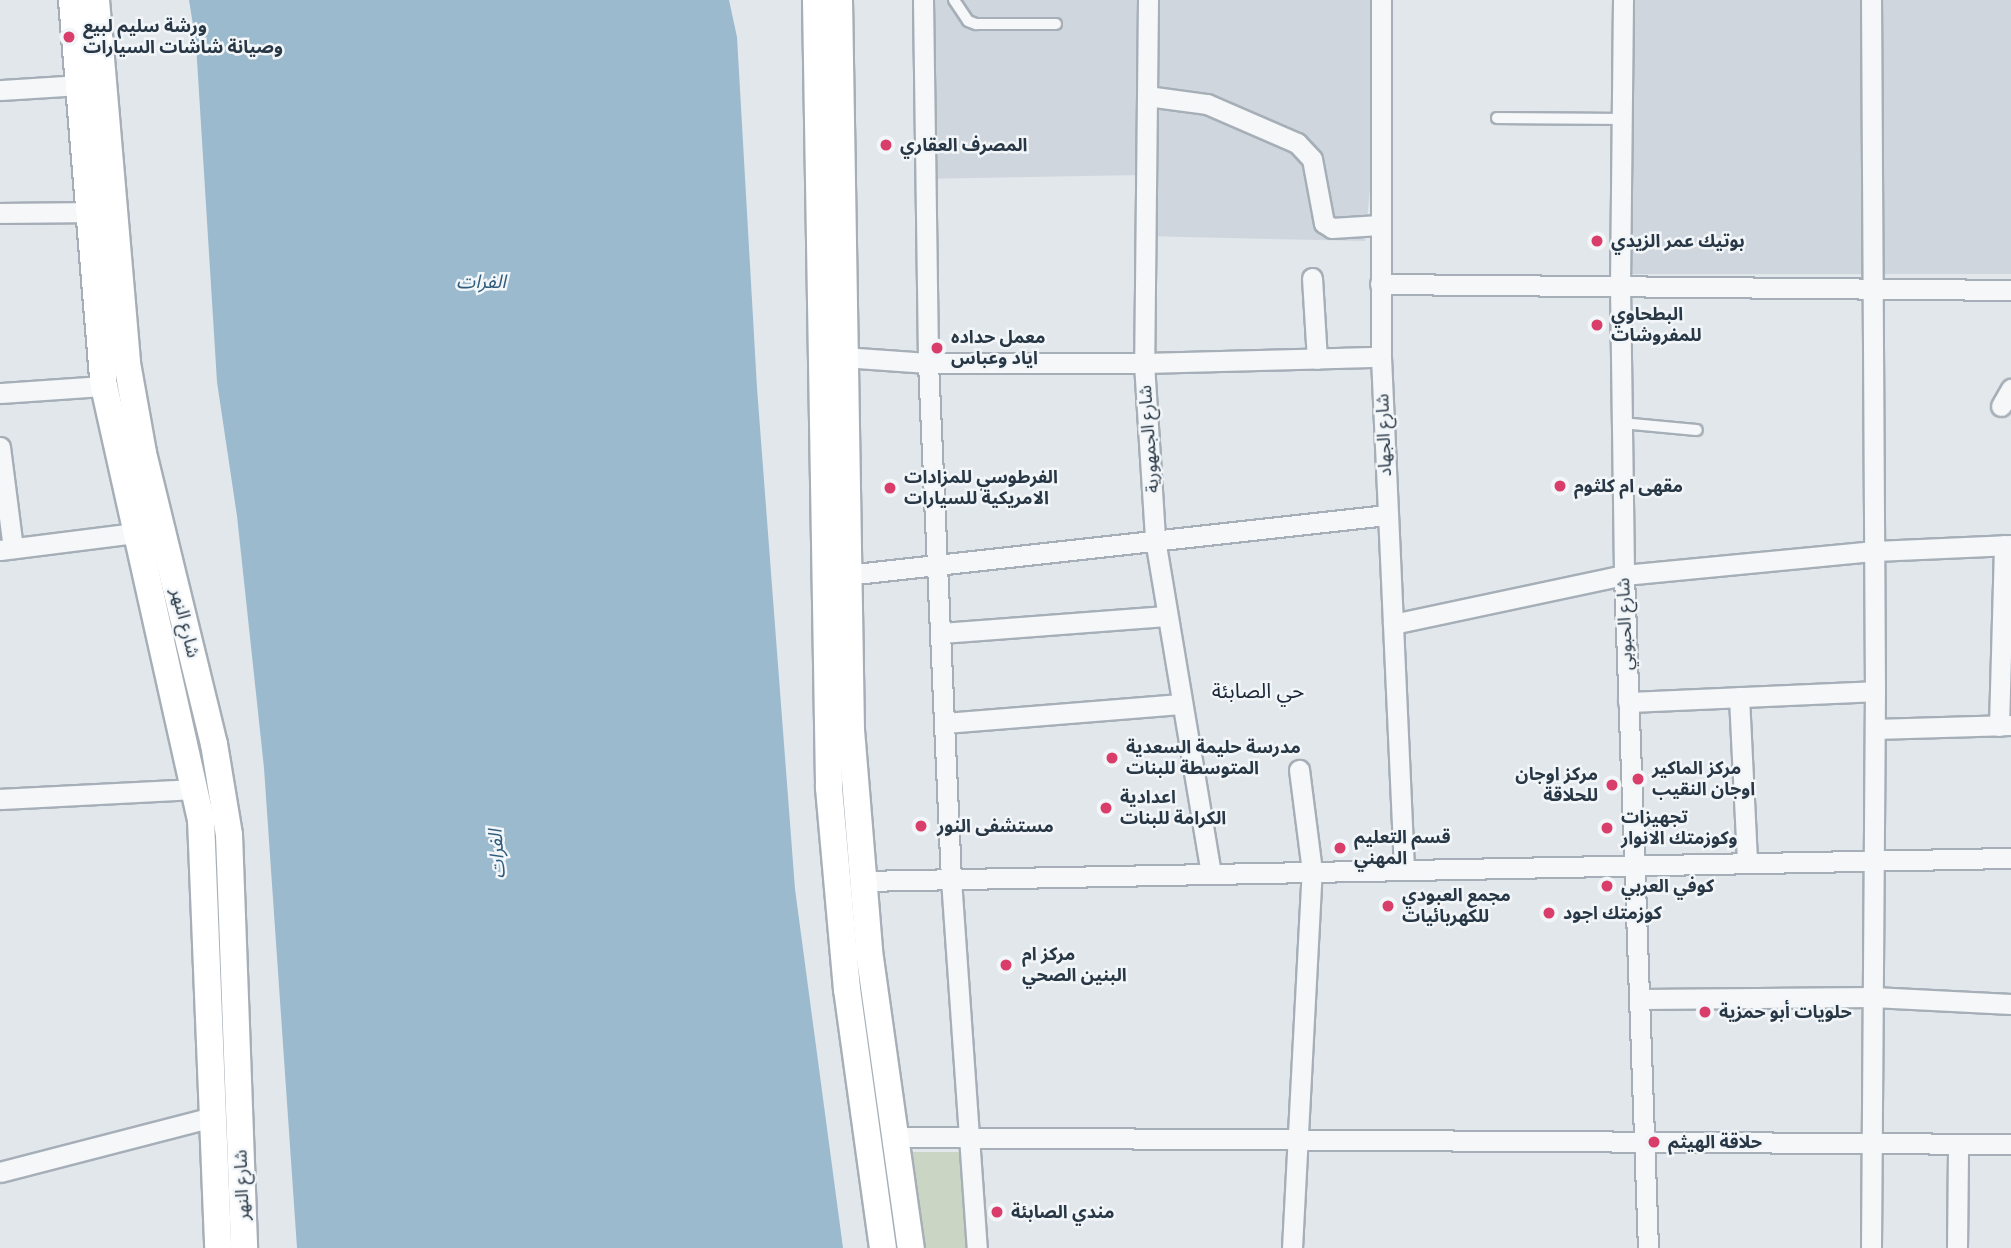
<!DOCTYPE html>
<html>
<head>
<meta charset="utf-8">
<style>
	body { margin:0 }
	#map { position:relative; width:2011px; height:1248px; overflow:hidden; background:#e2e7ec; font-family:Figtree,"Noto Sans Arabic",sans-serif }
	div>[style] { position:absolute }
	.built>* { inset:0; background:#d0d6de; transform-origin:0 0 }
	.green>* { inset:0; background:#cad6c3 }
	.water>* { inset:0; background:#9bbace }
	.roads { filter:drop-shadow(2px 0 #a6afb7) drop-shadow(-2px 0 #a6afb7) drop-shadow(0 2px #a6afb7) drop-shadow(0 -2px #a6afb7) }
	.service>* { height:10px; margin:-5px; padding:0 5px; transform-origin:5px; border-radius:5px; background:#f5f7f9 }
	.minor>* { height:19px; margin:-9.5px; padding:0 9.5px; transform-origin:9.5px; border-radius:9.5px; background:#f5f7f9 }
	.secondary>* { height:26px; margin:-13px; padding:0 13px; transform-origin:13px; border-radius:13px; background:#fff }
	.dots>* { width:19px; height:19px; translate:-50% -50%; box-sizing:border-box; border:4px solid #f2f6f9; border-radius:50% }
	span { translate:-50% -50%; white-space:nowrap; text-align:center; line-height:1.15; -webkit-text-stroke:5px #f2f6f9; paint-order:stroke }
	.poi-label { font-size:18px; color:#283745; font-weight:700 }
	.left { translate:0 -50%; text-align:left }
	.right { translate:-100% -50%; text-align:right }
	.street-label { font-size:18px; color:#283745 }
	.water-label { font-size:19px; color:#2f5c7d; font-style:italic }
	.quarter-label { font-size:21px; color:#1b2736 }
</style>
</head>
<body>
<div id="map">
	<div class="built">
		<div style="clip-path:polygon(918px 0,1388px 0,1365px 241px,1141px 236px,1141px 175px,917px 179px)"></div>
		<div style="left:1627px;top:0;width:384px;height:274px"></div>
	</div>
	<div class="green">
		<div style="clip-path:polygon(911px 1152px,961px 1152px,968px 1248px,925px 1248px)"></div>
	</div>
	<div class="water">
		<div style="clip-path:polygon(189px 0,729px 0,737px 37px,757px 388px,795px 889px,843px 1248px,297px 1248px,264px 768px,237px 516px,217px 382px,196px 44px)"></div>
	</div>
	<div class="roads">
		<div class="service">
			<div style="left:954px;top:0;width:25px;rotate:56deg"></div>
			<div style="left:968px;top:21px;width:9px;rotate:21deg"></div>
			<div style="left:976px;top:24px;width:80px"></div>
			<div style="left:1497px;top:118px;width:123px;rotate:0.5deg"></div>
			<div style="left:1621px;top:423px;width:76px;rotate:5.3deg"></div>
		</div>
		<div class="minor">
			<div style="left:923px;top:0;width:363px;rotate:89.2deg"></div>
			<div style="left:928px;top:363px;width:517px;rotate:87.45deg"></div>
			<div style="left:951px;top:879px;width:370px;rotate:86deg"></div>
			<div style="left:1148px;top:0;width:363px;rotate:90.6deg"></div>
			<div style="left:1144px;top:363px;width:176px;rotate:86.4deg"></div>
			<div style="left:1155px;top:539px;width:339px;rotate:80.5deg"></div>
			<div style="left:1381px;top:0;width:357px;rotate:90deg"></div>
			<div style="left:1381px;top:357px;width:513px;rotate:87.43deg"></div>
			<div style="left:1623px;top:0;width:285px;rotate:90.6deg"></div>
			<div style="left:1620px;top:285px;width:290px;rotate:89.2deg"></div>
			<div style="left:1624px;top:575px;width:673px;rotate:87.96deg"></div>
			<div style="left:0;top:90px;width:79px;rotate:-3.6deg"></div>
			<div style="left:1147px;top:96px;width:61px;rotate:7.6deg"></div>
			<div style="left:1207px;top:104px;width:98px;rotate:23.4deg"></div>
			<div style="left:1297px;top:143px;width:22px;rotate:47deg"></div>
			<div style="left:1312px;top:159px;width:65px;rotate:79.4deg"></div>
			<div style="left:1324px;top:223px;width:9px;rotate:32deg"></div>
			<div style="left:1332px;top:228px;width:47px;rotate:-3.7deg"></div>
			<div style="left:0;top:213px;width:89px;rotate:-0.6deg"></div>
			<div style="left:1312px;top:278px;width:81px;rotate:86.5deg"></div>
			<div style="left:1380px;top:284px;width:631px;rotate:0.54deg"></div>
			<div style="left:843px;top:357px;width:85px;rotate:4deg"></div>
			<div style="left:928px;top:363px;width:216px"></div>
			<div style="left:1144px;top:363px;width:237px;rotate:-1.5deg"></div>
			<div style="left:0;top:393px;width:104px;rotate:-3.9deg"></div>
			<div style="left:2001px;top:406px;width:20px;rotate:-60deg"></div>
			<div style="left:0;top:447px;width:102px;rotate:82.7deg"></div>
			<div style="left:0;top:550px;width:136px;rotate:-7.2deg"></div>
			<div style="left:847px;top:575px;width:543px;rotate:-6.34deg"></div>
			<div style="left:1393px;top:624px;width:236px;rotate:-12deg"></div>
			<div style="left:1624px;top:575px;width:252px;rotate:-5.5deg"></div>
			<div style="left:1875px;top:551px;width:136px;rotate:-2.5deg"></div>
			<div style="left:941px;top:633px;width:226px;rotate:-4.3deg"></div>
			<div style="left:1739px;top:697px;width:164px;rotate:87.2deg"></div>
			<div style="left:1628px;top:702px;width:247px;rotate:-2.5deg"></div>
			<div style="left:945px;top:723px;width:236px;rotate:-4.6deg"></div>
			<div style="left:1999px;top:726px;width:181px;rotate:-88.4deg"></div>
			<div style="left:1875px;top:729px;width:135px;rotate:-1.7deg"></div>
			<div style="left:0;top:799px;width:196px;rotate:-2.9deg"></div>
			<div style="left:862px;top:881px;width:1149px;rotate:-1.15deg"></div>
			<div style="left:1642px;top:999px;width:231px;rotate:-0.5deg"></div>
			<div style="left:1873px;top:997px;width:138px;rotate:2.9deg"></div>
			<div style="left:894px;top:1137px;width:1117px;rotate:0.36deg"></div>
			<div style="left:0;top:1172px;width:220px;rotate:-14.5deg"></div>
			<div style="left:1292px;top:1248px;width:378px;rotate:-87deg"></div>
			<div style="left:1312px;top:871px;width:102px;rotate:-97.3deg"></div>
			<div style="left:1871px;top:1248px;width:557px;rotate:-89.59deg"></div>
			<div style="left:1875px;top:691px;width:691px;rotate:-90.33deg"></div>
			<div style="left:1957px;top:1248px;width:104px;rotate:-89.4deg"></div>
		</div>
		<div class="secondary">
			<div style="left:72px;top:0;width:387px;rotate:85.3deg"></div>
			<div style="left:104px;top:386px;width:444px;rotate:77.4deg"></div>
			<div style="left:201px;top:819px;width:429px;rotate:87.7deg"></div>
			<div style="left:96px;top:0;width:364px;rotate:85.1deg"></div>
			<div style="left:127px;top:363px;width:91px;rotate:79.9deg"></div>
			<div style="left:143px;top:453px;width:300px;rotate:76.3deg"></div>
			<div style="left:214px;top:744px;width:92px;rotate:80.6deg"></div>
			<div style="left:229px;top:835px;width:413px;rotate:87.9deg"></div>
			<div style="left:816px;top:0;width:788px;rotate:89.05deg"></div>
			<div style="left:829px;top:788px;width:202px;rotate:84.9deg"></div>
			<div style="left:847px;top:989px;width:261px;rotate:82.1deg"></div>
			<div style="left:839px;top:0;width:730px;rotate:89.06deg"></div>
			<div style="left:851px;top:730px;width:222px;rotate:85.3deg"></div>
			<div style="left:869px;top:951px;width:300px;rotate:82deg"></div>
		</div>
	</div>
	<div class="dots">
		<div style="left:69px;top:37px;background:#d93e6a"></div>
		<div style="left:886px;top:145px;background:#d93e6a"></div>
		<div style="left:1597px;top:241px;background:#d93e6a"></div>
		<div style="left:1597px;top:325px;background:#d93e6a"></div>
		<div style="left:937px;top:348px;background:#d93e6a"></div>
		<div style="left:1560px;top:486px;background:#d93e6a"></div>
		<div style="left:890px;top:488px;background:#d93e6a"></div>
		<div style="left:1112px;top:758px;background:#d93e6a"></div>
		<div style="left:1638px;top:779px;background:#d93e6a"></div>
		<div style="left:1612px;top:785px;background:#d93e6a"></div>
		<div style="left:1106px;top:808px;background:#d93e6a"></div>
		<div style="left:921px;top:826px;background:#d93e6a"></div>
		<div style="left:1607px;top:828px;background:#d93e6a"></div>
		<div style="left:1340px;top:848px;background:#d93e6a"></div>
		<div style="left:1607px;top:886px;background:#d93e6a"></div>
		<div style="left:1388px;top:906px;background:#d93e6a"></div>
		<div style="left:1549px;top:913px;background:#d93e6a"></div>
		<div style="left:1006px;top:965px;background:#d93e6a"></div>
		<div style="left:1705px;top:1012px;background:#d93e6a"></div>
		<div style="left:1654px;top:1142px;background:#d93e6a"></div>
		<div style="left:997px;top:1212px;background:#d93e6a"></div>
	</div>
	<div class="poi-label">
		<span class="left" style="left:83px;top:37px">ورشة سليم لبيع<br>وصيانة شاشات السيارات</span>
		<span class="left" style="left:900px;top:145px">المصرف العقاري</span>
		<span class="left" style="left:1611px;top:241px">بوتيك عمر الزيدي</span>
		<span class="left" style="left:1611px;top:325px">البطحاوي<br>للمفروشات</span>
		<span class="left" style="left:951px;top:348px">معمل حداده<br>اياد وعباس</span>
		<span class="left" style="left:904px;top:488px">الفرطوسي للمزادات<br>الامريكية للسيارات</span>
		<span class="left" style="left:1574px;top:486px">مقهى ام كلثوم</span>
		<span class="left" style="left:1126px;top:758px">مدرسة حليمة السعدية<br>المتوسطة للبنات</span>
		<span class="left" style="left:1652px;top:779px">مركز الماكير<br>اوجان النقيب</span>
		<span class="right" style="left:1598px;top:785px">مركز اوجان<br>للحلاقة</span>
		<span class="left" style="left:1120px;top:808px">اعدادية<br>الكرامة للبنات</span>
		<span class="left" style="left:1621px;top:828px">تجهيزات<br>وكوزمتك الانوار</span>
		<span class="left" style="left:937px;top:826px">مستشفى النور</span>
		<span class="left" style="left:1354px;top:848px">قسم التعليم<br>المهني</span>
		<span class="left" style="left:1621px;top:886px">كوفي العربي</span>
		<span class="left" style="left:1402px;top:906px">مجمع العبودي<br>للكهربائيات</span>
		<span class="left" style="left:1563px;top:913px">كوزمتك اجود</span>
		<span class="left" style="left:1022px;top:965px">مركز ام<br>البنين الصحي</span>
		<span class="left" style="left:1719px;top:1012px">حلويات أبو حمزية</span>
		<span class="left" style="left:1668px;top:1142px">حلاقة الهيثم</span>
		<span class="left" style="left:1011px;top:1212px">مندي الصابئة</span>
	</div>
	<div class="street-label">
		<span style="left:1384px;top:435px;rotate:-92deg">شارع الجهاد</span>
		<span style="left:1149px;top:439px;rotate:-94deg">شارع الجمهورية</span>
		<span style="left:185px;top:623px;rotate:76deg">شارع النهر</span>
		<span style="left:1625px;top:624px;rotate:-92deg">شارع الحبوبي</span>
		<span style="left:242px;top:1185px;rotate:-92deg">شارع النهر</span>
	</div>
	<div class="water-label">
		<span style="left:481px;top:282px">الفرات</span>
		<span style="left:497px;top:854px;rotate:-94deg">الفرات</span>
	</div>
	<div class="quarter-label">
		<span style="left:1258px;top:691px">حي الصابئة</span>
	</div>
</div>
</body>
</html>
